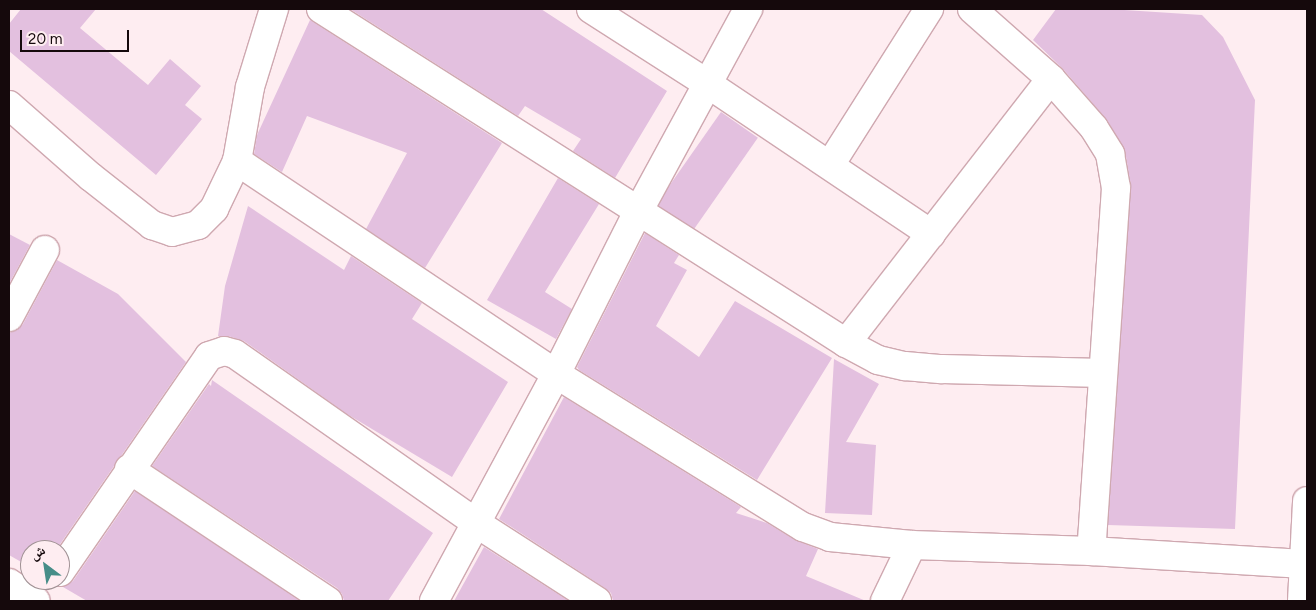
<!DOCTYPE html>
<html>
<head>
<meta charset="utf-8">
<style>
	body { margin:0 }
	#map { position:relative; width:1316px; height:610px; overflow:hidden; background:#feedf1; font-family:Figtree,"Noto Naskh Arabic",sans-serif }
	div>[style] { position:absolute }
	.building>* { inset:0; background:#e3c0df; transform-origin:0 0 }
	.roads { filter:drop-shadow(1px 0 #cfa8b0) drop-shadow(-1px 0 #cfa8b0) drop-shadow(0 1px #cfa8b0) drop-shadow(0 -1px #cfa8b0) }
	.minor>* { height:28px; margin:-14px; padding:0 14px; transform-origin:14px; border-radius:14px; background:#fff }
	span { translate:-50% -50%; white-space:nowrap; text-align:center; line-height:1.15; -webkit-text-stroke:4px #feedf1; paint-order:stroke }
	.frame { position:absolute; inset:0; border:10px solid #15090c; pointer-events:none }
	.north { position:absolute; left:20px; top:540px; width:50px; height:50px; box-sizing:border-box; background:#feedf1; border:1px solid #a19295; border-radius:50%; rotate:329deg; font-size:14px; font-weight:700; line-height:20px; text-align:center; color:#15090c }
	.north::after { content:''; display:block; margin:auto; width:18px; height:22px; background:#468d88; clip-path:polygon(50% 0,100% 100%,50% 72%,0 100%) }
	.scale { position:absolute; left:20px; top:30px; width:109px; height:22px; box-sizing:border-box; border:2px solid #15090c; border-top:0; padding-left:6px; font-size:15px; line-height:18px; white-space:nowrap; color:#15090c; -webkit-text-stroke:4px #feedf1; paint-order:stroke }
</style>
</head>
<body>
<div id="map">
	<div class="building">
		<div style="clip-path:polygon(21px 9px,96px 9px,80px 28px,148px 85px,170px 59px,201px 86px,185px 105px,202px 119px,156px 175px,9px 51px,9px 24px)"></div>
		<div style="clip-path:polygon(350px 9px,541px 9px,667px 91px,615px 178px,573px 151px,581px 139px,525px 106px,518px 116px)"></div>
		<div style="clip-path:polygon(1056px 9px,1109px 9px,1202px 15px,1223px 37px,1255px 100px,1235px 529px,1108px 525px,1131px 186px,1125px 151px,1107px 120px,1063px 69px,1033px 40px)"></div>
		<div style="clip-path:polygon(310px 20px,502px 143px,425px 268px,366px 229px,407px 153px,307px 116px,282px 172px,254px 154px,257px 135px)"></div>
		<div style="left:721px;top:112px;width:45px;height:113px;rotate:35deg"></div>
		<div style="clip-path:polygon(558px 178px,599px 204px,545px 292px,572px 309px,556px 339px,487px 300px)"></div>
		<div style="clip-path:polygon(248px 206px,344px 270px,351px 256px,422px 303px,412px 319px,508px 382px,452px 477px,347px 414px,244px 341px,228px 336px,218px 336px,225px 286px)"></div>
		<div style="clip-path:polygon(645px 233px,679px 255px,674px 263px,687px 270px,656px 326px,699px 357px,735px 301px,832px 358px,757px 480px,579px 370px,577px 367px)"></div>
		<div style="clip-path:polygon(9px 234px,30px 245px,9px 284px)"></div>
		<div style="clip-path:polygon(57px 260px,118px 294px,186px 362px,56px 550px,30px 550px,30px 567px,9px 555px,9px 333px,17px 330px,23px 324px)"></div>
		<div style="clip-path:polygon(834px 359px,879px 384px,846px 442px,876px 445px,872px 515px,825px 513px)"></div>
		<div style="clip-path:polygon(212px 380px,433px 533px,388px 601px,344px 601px,342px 594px,337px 588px,152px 466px,209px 384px,211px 386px)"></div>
		<div style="clip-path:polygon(564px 397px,741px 507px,736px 513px,767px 523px,795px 540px,818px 549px,806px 576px,866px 601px,613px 601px,611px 593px,605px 588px,499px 519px)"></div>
		<div style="clip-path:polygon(135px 491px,300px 601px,87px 601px,63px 587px,73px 581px)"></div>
		<div style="clip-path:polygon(484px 547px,569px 601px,454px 601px)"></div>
	</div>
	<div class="roads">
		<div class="minor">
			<div style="left:321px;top:9px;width:622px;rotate:32.46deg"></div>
			<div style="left:846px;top:343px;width:36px;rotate:28deg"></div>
			<div style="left:878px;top:360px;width:28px;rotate:13deg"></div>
			<div style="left:905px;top:366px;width:37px;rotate:5deg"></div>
			<div style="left:942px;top:369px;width:161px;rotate:1.4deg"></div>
			<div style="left:591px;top:9px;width:139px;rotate:32.7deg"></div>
			<div style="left:708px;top:84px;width:269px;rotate:33.9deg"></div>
			<div style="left:972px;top:9px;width:106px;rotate:41.5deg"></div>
			<div style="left:1051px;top:79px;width:65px;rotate:48.7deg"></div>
			<div style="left:1094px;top:128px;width:31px;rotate:58deg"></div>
			<div style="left:1110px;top:154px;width:35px;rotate:80deg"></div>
			<div style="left:1116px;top:188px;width:364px;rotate:93.9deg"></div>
			<div style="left:9px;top:105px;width:109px;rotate:41.3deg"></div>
			<div style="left:91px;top:177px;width:78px;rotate:38.2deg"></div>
			<div style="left:152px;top:225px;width:21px;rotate:19deg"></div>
			<div style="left:172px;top:232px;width:27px;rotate:-15deg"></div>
			<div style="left:198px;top:225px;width:23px;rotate:-45deg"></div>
			<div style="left:214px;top:209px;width:53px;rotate:-64.4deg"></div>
			<div style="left:237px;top:161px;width:75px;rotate:-80deg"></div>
			<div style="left:250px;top:87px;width:82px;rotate:-72.9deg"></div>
			<div style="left:237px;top:161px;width:384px;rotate:33.7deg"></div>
			<div style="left:556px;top:374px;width:291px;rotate:31.8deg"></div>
			<div style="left:803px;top:527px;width:29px;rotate:20deg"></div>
			<div style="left:830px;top:537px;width:82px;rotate:5.6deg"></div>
			<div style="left:912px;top:545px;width:179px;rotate:1.9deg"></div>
			<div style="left:1091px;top:551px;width:213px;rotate:3.5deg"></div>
			<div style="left:830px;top:165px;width:185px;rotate:-57.6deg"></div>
			<div style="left:9px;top:317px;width:76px;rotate:-61.8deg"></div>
			<div style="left:846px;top:343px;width:334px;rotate:-52.2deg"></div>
			<div style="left:129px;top:469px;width:239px;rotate:33.6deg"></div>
			<div style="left:60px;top:572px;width:262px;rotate:-55.4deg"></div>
			<div style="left:209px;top:356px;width:16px;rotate:-18deg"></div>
			<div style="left:224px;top:351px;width:11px;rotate:15deg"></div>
			<div style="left:235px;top:354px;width:294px;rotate:35deg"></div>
			<div style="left:476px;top:523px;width:144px;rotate:32.8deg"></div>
			<div style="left:9px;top:583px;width:32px;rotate:34deg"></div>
			<div style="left:434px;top:601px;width:258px;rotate:-61.7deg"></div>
			<div style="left:556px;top:374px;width:184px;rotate:-63.2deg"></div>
			<div style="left:639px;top:210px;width:229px;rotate:-61.5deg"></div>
			<div style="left:885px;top:601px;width:62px;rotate:-64.3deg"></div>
			<div style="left:1302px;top:601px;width:100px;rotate:-87.1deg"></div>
		</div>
	</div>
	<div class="frame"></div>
	<div class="north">ش</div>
	<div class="scale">20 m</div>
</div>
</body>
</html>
